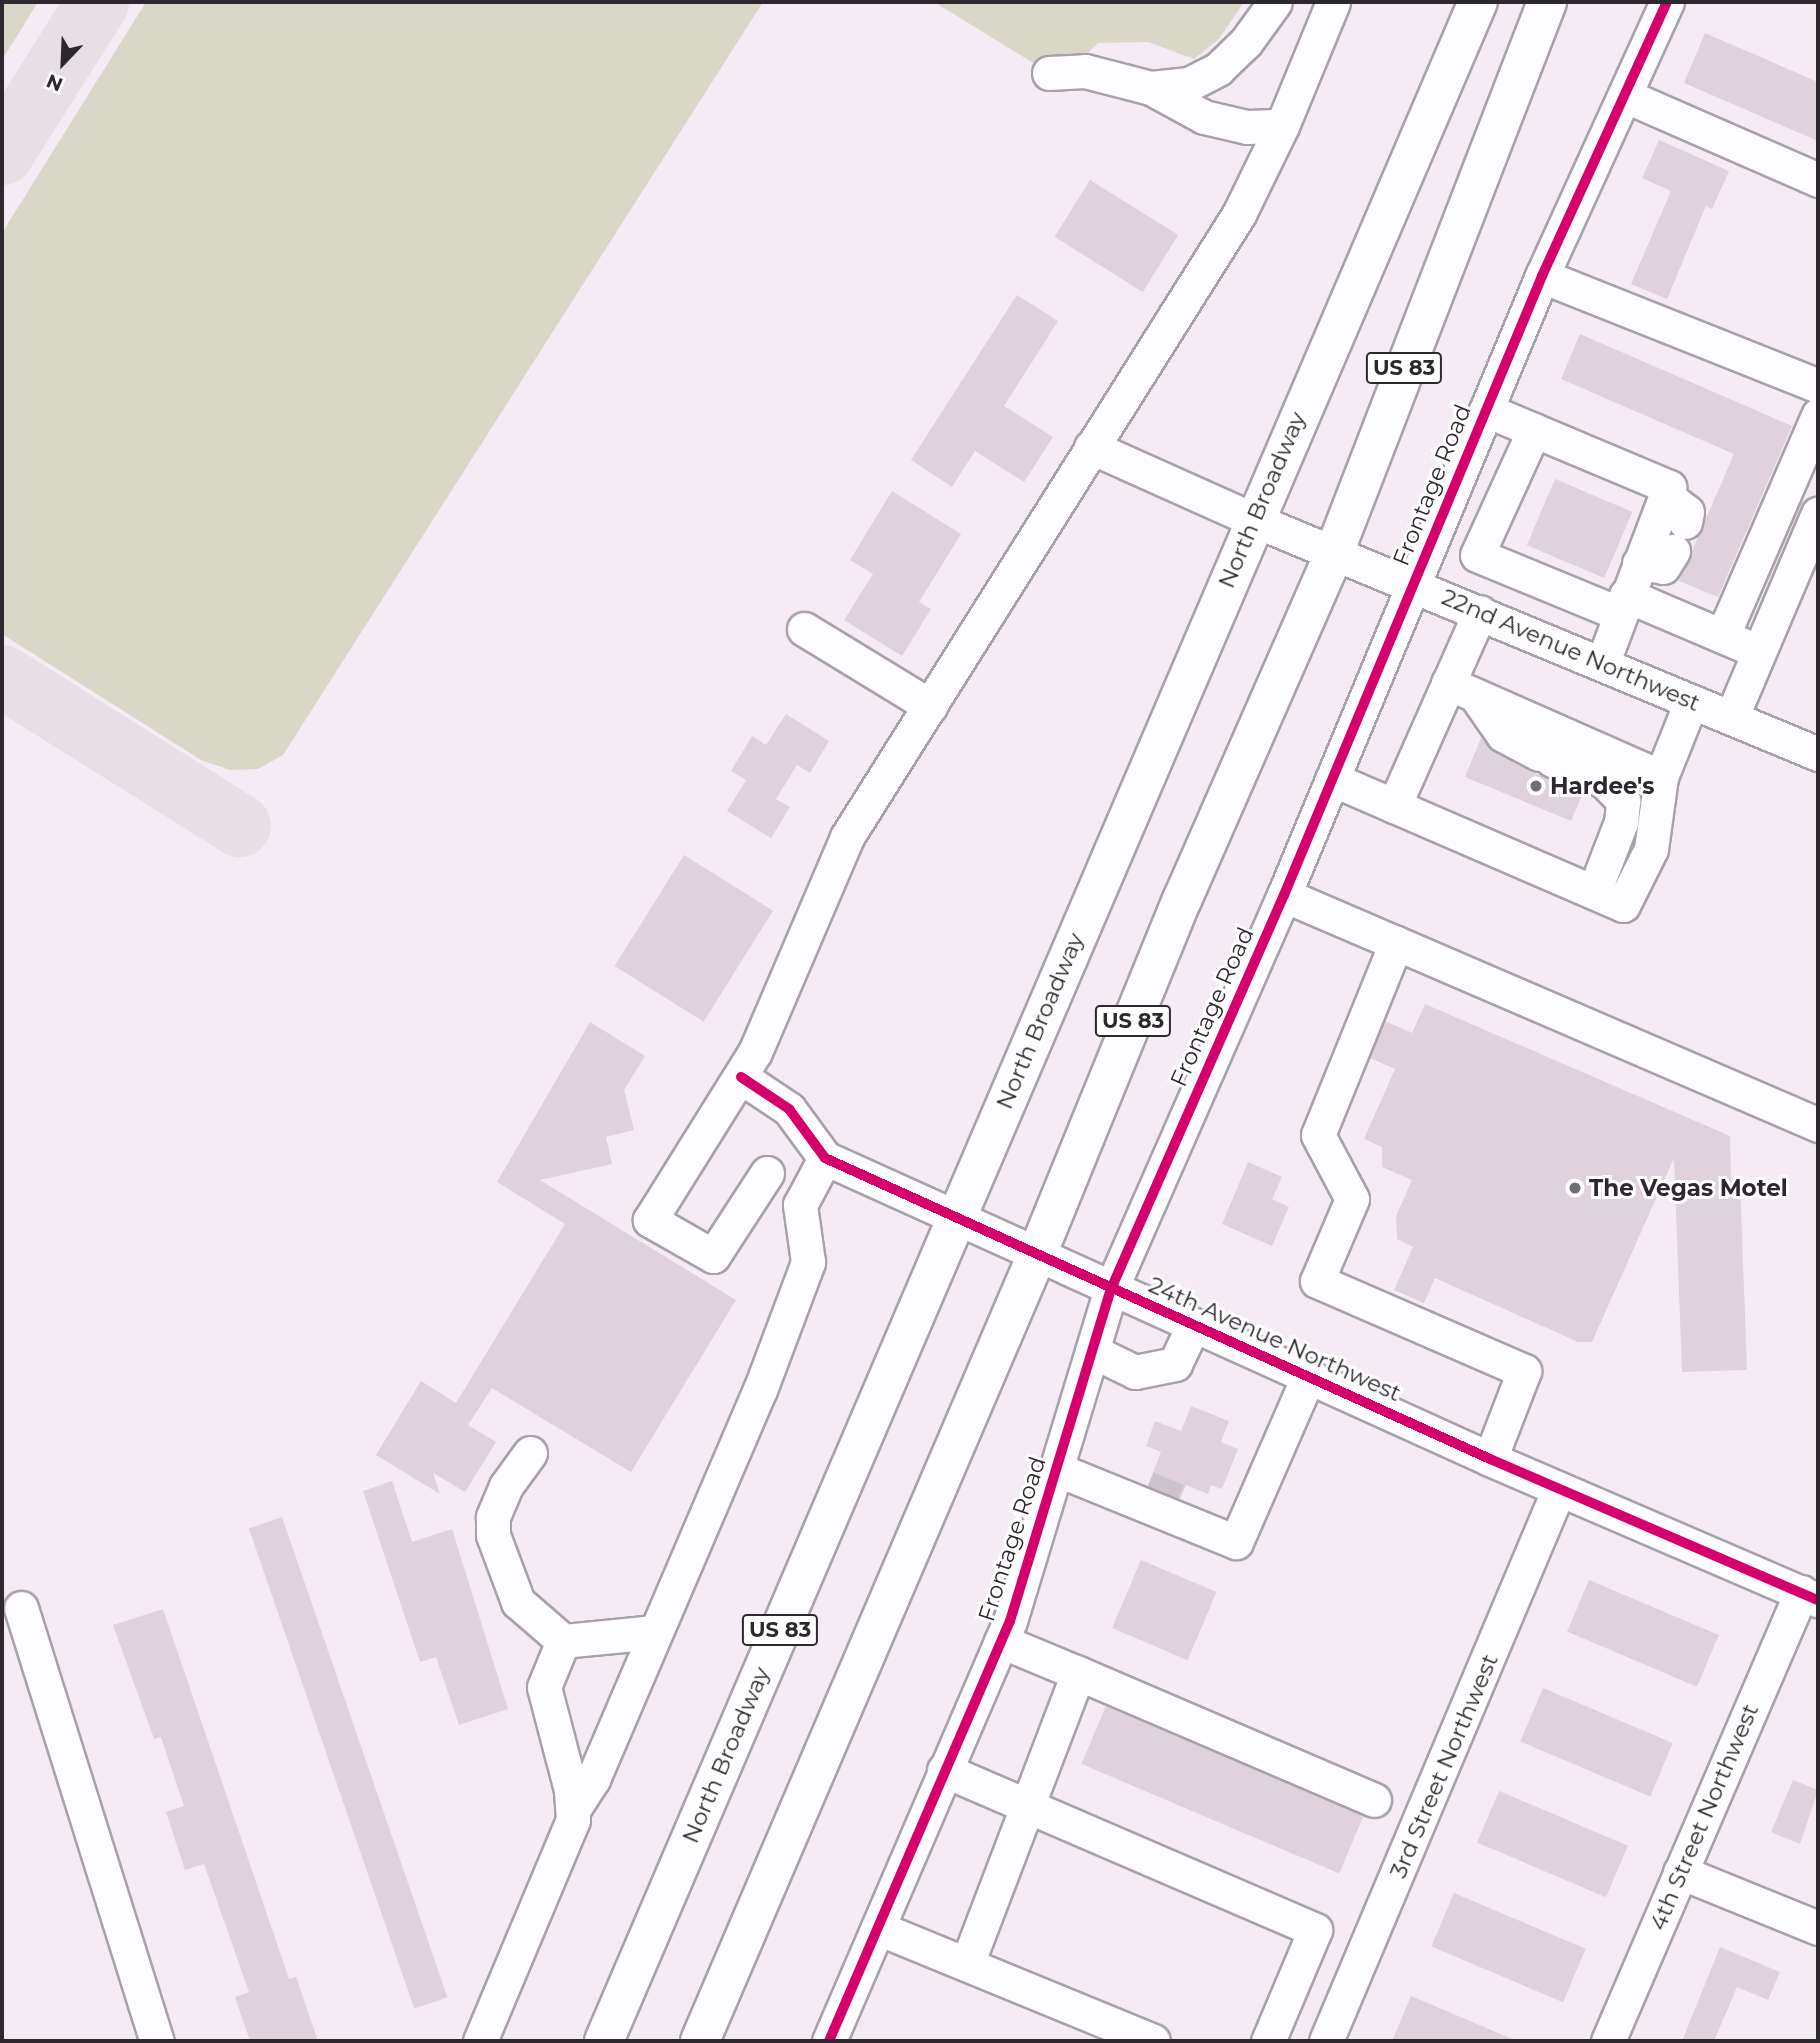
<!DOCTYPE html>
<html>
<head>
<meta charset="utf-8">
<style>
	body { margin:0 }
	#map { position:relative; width:1820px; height:2043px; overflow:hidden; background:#f4ebf5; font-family:Montserrat,sans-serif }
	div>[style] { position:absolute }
	.green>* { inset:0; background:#d9d7c7 }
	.taxiway>* { height:63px; margin:-31.5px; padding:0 31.5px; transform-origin:31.5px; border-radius:31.5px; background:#e6e0e6 }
	.building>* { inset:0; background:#e0d2dc; transform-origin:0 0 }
	.minor-tunnel>* { height:33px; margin-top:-16.5px; transform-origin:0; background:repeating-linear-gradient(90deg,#ccc4cd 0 33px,transparent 0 50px) }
	.roads { filter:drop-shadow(2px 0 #a8a1a8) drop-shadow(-2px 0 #a8a1a8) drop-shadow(0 2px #a8a1a8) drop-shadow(0 -2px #a8a1a8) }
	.minor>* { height:33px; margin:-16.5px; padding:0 16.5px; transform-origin:16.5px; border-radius:16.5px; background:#fdfcfe }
	.major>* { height:38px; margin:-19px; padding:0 19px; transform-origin:19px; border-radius:19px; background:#fdfcfe }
	.cycleway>* { height:10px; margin:-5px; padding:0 5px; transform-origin:5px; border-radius:5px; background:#d6006c }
	.dots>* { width:19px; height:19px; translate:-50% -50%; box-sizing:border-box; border:4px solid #fff; border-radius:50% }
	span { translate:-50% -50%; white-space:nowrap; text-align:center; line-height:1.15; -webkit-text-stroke:6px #fff; paint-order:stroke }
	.shield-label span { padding:2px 5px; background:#fff; border:2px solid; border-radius:5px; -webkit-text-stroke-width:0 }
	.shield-label { font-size:21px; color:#2d272e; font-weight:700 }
	.street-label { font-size:23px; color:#2d272e }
	.poi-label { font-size:23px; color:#2d272e; font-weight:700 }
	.left { translate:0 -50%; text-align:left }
	.frame { position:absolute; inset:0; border:4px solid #2d272e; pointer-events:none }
	.north { position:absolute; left:28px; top:28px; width:70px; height:70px; -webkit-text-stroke:5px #fff; paint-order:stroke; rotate:203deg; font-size:19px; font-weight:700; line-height:28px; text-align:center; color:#2d272e }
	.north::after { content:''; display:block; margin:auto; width:24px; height:32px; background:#2d272e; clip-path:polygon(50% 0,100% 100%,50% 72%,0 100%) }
</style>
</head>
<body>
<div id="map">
	<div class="green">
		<div style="clip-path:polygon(2px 2px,38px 2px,2px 60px)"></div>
		<div style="clip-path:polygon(146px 2px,763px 2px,283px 755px,258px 769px,230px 770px,201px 760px,2px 634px,2px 233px)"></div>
		<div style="clip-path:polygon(934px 2px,1244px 2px,1219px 39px,1194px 59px,1148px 42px,1098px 43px,1061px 80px)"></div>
	</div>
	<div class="taxiway">
		<div style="left:2px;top:153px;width:178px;rotate:-57.8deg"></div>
		<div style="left:2px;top:676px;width:280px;rotate:32.2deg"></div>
	</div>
	<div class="building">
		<div style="clip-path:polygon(1705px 33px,1818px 82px,1818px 141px,1684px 83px)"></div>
		<div style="clip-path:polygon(1659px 140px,1729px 171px,1712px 209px,1706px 206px,1667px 299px,1631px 284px,1671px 191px,1642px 178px)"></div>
		<div style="left:1090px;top:180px;width:104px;height:67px;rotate:32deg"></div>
		<div style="clip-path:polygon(1017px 295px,1058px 321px,1004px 406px,1053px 437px,1024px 482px,975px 451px,952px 487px,911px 460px)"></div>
		<div style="clip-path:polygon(1580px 334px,1792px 426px,1718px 597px,1679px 581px,1734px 454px,1561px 379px)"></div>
		<div style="left:1555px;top:479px;width:84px;height:72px;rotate:23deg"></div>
		<div style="clip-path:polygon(892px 491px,961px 534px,919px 602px,931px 609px,902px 656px,844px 620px,873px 574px,850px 560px)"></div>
		<div style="clip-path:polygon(786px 714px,829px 741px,810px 773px,797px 765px,776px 799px,790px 807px,771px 838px,727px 811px,746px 780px,731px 771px,752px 736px,766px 745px)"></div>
		<div style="clip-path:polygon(1481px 738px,1494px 752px,1529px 771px,1583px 793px,1571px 821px,1465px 777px)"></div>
		<div style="left:684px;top:855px;width:105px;height:131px;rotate:32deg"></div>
		<div style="clip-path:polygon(1425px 1004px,1730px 1136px,1731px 1180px,1740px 1180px,1747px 1370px,1682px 1372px,1674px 1158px,1592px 1342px,1578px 1342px,1435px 1278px,1424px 1303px,1394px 1290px,1413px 1247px,1397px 1239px,1396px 1216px,1412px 1180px,1382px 1167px,1382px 1147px,1364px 1139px,1395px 1069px,1370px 1058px,1385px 1021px,1412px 1033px)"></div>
		<div style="clip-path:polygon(590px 1022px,645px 1056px,624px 1090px,634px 1130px,606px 1137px,612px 1164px,540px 1180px,736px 1300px,631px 1472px,492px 1388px,468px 1425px,496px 1442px,465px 1492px,433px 1473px,440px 1494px,376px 1455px,421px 1381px,456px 1403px,565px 1224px,497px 1182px)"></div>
		<div style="clip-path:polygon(1248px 1162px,1282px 1177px,1272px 1199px,1289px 1207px,1272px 1246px,1222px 1224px)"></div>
		<div style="clip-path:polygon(1191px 1406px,1229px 1421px,1221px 1442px,1238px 1449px,1222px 1489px,1211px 1485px,1208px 1494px,1186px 1485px,1180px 1499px,1148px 1485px,1161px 1452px,1146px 1446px,1155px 1421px,1181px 1431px)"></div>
		<div style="clip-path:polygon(392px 1481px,412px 1542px,452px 1529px,508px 1709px,459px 1725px,436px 1657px,420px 1662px,363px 1491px)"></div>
		<div style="left:282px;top:1517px;width:508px;height:35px;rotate:71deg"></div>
		<div style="left:1141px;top:1560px;width:82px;height:74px;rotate:23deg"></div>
		<div style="left:1589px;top:1580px;width:141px;height:56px;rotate:23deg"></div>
		<div style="clip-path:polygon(163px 1609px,289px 1979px,296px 1977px,318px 2041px,250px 2041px,235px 1997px,249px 1992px,204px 1864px,185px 1870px,166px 1812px,184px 1806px,161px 1737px,154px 1739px,113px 1625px)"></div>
		<div style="left:1543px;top:1688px;width:141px;height:58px;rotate:23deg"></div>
		<div style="left:1106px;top:1706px;width:280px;height:63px;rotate:23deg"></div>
		<div style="clip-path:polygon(1793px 1780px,1818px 1790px,1800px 1844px,1771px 1832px)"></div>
		<div style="left:1499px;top:1791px;width:140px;height:56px;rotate:23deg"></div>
		<div style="left:1454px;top:1893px;width:143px;height:58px;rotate:23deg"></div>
		<div style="clip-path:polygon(1720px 1947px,1780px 1972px,1768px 2000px,1737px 1987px,1714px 2041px,1682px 2041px)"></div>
		<div style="clip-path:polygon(1411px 1996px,1517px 2041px,1392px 2041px)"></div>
	</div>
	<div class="minor-tunnel">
		<div style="left:1147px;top:1487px;width:36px;rotate:23deg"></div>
	</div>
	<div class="roads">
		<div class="minor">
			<div style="left:1049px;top:73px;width:36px;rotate:-3deg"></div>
			<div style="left:1085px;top:71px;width:68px;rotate:14.4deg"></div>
			<div style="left:1151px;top:88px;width:38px;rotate:-6deg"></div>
			<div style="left:1189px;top:84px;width:33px;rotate:-27deg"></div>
			<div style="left:1218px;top:69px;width:39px;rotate:-44deg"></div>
			<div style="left:1246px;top:42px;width:49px;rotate:-54.1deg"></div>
			<div style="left:1151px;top:88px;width:60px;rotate:28.7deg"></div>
			<div style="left:1204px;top:117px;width:44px;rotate:13.1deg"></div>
			<div style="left:1247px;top:127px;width:35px;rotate:-2deg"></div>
			<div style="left:1626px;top:96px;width:210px;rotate:23.6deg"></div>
			<div style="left:1542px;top:276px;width:297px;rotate:21.7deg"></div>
			<div style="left:1486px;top:410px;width:199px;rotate:22.8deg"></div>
			<div style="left:1669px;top:487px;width:189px;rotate:110.7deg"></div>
			<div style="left:1534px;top:430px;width:137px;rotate:114.5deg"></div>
			<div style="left:1477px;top:555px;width:155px;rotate:22.4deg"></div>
			<div style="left:1091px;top:447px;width:179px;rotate:24.1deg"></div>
			<div style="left:1254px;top:520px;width:611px;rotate:22.53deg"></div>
			<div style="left:1666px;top:496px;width:26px;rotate:37deg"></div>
			<div style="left:1687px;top:512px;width:10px;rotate:101deg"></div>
			<div style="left:1639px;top:563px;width:24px;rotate:9deg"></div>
			<div style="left:1663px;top:567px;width:19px;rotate:-58deg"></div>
			<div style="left:1626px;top:595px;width:127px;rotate:23.1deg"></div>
			<div style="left:804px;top:629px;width:148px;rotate:31.4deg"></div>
			<div style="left:1723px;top:635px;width:240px;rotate:-66.6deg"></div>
			<div style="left:1448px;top:683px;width:233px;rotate:23.8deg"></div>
			<div style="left:1476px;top:696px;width:47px;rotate:55.3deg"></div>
			<div style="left:1503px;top:735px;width:40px;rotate:28deg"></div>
			<div style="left:1732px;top:716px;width:220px;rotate:-67deg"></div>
			<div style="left:1552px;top:760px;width:56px;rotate:22deg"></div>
			<div style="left:1604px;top:781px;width:28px;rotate:46deg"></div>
			<div style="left:1623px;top:801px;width:21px;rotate:95deg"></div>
			<div style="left:1621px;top:822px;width:75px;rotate:111.1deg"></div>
			<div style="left:1332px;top:779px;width:317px;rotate:23.4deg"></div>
			<div style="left:1623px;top:905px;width:63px;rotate:-63.4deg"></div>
			<div style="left:1651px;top:849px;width:73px;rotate:-82.1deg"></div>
			<div style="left:1661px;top:777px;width:81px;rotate:-68.2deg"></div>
			<div style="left:1394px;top:806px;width:212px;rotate:-66.1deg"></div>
			<div style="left:1284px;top:895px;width:122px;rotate:23.2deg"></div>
			<div style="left:1396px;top:943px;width:207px;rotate:112.1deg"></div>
			<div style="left:1318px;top:1135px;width:72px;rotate:62deg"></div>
			<div style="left:1352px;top:1199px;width:89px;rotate:113.1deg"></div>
			<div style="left:1317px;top:1281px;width:226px;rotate:23.5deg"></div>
			<div style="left:1524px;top:1371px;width:94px;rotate:111.1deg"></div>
			<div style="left:1396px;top:943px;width:460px;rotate:23.3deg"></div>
			<div style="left:741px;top:1077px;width:58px;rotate:33.7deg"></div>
			<div style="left:789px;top:1109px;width:61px;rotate:53.7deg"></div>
			<div style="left:825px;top:1158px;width:730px;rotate:24.35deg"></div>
			<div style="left:1490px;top:1459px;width:357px;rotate:23.3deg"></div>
			<div style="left:767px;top:1173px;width:99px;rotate:123deg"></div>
			<div style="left:713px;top:1256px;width:73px;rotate:-150.3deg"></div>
			<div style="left:650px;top:1220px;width:198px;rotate:-58deg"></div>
			<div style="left:755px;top:1052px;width:234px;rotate:-66.8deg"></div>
			<div style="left:847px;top:837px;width:736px;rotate:-57.82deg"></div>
			<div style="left:1239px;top:214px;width:98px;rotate:-64deg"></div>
			<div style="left:1282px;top:126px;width:134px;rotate:-67.6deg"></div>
			<div style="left:1092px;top:1351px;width:48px;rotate:26deg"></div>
			<div style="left:1135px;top:1372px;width:41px;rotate:-11.3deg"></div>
			<div style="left:1175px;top:1364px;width:42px;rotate:-64.7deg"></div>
			<div style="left:530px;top:1453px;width:41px;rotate:126deg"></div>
			<div style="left:506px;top:1486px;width:34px;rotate:113deg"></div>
			<div style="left:493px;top:1517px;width:18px;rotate:90deg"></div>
			<div style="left:493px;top:1535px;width:72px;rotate:69.5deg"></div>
			<div style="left:518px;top:1602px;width:60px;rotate:40.9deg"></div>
			<div style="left:563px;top:1641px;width:91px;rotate:-5.6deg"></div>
			<div style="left:1056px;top:1469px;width:194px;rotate:22.1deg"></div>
			<div style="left:1236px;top:1542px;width:180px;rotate:-66.4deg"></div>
			<div style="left:21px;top:1608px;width:454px;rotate:72.6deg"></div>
			<div style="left:1001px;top:1641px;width:83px;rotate:22.6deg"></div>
			<div style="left:944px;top:1770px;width:404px;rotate:23.3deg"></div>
			<div style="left:1315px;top:1930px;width:121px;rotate:112.9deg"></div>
			<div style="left:573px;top:1810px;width:37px;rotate:-57deg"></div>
			<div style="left:593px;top:1779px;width:423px;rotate:-66.8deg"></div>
			<div style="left:760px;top:1390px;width:137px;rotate:-69.4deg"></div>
			<div style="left:808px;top:1262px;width:58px;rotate:-98deg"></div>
			<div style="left:800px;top:1205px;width:53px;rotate:-62deg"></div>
			<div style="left:1680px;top:1872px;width:149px;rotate:22.1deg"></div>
			<div style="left:878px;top:1928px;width:297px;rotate:22.3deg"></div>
			<div style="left:967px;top:1964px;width:311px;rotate:-69.1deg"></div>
			<div style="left:1078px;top:1673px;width:322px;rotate:23.2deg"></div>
			<div style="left:480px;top:2041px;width:240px;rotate:-67.2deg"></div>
			<div style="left:573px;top:1820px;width:30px;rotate:-94deg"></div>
			<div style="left:571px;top:1790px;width:106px;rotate:-104.7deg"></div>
			<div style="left:544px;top:1687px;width:50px;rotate:-67.6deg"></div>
			<div style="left:829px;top:2041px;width:457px;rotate:-66.7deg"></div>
			<div style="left:1010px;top:1621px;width:347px;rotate:-73.1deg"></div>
			<div style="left:1111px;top:1289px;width:430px;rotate:-66.3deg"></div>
			<div style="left:1284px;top:895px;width:671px;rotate:-67.37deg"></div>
			<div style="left:1542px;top:276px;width:301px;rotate:-65.5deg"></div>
			<div style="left:1326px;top:2041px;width:599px;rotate:-67.12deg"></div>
			<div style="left:1608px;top:2041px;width:489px;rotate:-66.7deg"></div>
		</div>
		<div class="major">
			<div style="left:604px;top:2041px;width:2218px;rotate:-66.8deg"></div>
			<div style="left:700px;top:2041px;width:853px;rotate:-66.8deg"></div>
			<div style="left:1036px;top:1257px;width:386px;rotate:-67.8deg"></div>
			<div style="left:1182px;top:900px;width:379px;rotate:-66.3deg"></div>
			<div style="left:1334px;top:553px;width:591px;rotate:-68.86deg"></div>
		</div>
	</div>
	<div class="cycleway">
		<div style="left:741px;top:1077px;width:58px;rotate:33.7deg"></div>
		<div style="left:789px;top:1109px;width:61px;rotate:53.7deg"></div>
		<div style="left:825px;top:1158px;width:730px;rotate:24.35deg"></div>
		<div style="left:1490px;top:1459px;width:357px;rotate:23.3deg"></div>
		<div style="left:829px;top:2041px;width:457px;rotate:-66.7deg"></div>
		<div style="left:1010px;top:1621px;width:347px;rotate:-73.1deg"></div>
		<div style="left:1111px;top:1289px;width:430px;rotate:-66.3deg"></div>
		<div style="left:1284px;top:895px;width:671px;rotate:-67.37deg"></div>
		<div style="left:1542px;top:276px;width:301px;rotate:-65.5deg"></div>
	</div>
	<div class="dots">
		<div style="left:1536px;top:786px;background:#736c74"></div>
		<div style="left:1575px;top:1188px;background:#736c74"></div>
	</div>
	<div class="shield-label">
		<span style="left:1404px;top:368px">US 83</span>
		<span style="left:1133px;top:1021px">US 83</span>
		<span style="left:780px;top:1630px">US 83</span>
	</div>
	<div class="street-label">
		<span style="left:1432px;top:485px;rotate:-68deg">Frontage Road</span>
		<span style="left:1262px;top:500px;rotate:-67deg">North Broadway</span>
		<span style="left:1571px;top:650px;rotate:23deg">22nd Avenue Northwest</span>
		<span style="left:1212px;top:1007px;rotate:-66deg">Frontage Road</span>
		<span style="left:1040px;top:1021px;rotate:-67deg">North Broadway</span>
		<span style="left:1275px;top:1339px;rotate:24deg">24th Avenue Northwest</span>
		<span style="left:1012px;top:1539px;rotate:-72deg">Frontage Road</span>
		<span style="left:726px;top:1755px;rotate:-67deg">North Broadway</span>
		<span style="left:1444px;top:1766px;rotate:-67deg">3rd Street Northwest</span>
		<span style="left:1704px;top:1817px;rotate:-67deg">4th Street Northwest</span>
	</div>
	<div class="poi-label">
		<span class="left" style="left:1550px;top:786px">Hardee's</span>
		<span class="left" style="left:1589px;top:1188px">The Vegas Motel</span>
	</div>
	<div class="frame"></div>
	<div class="north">N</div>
</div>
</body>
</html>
